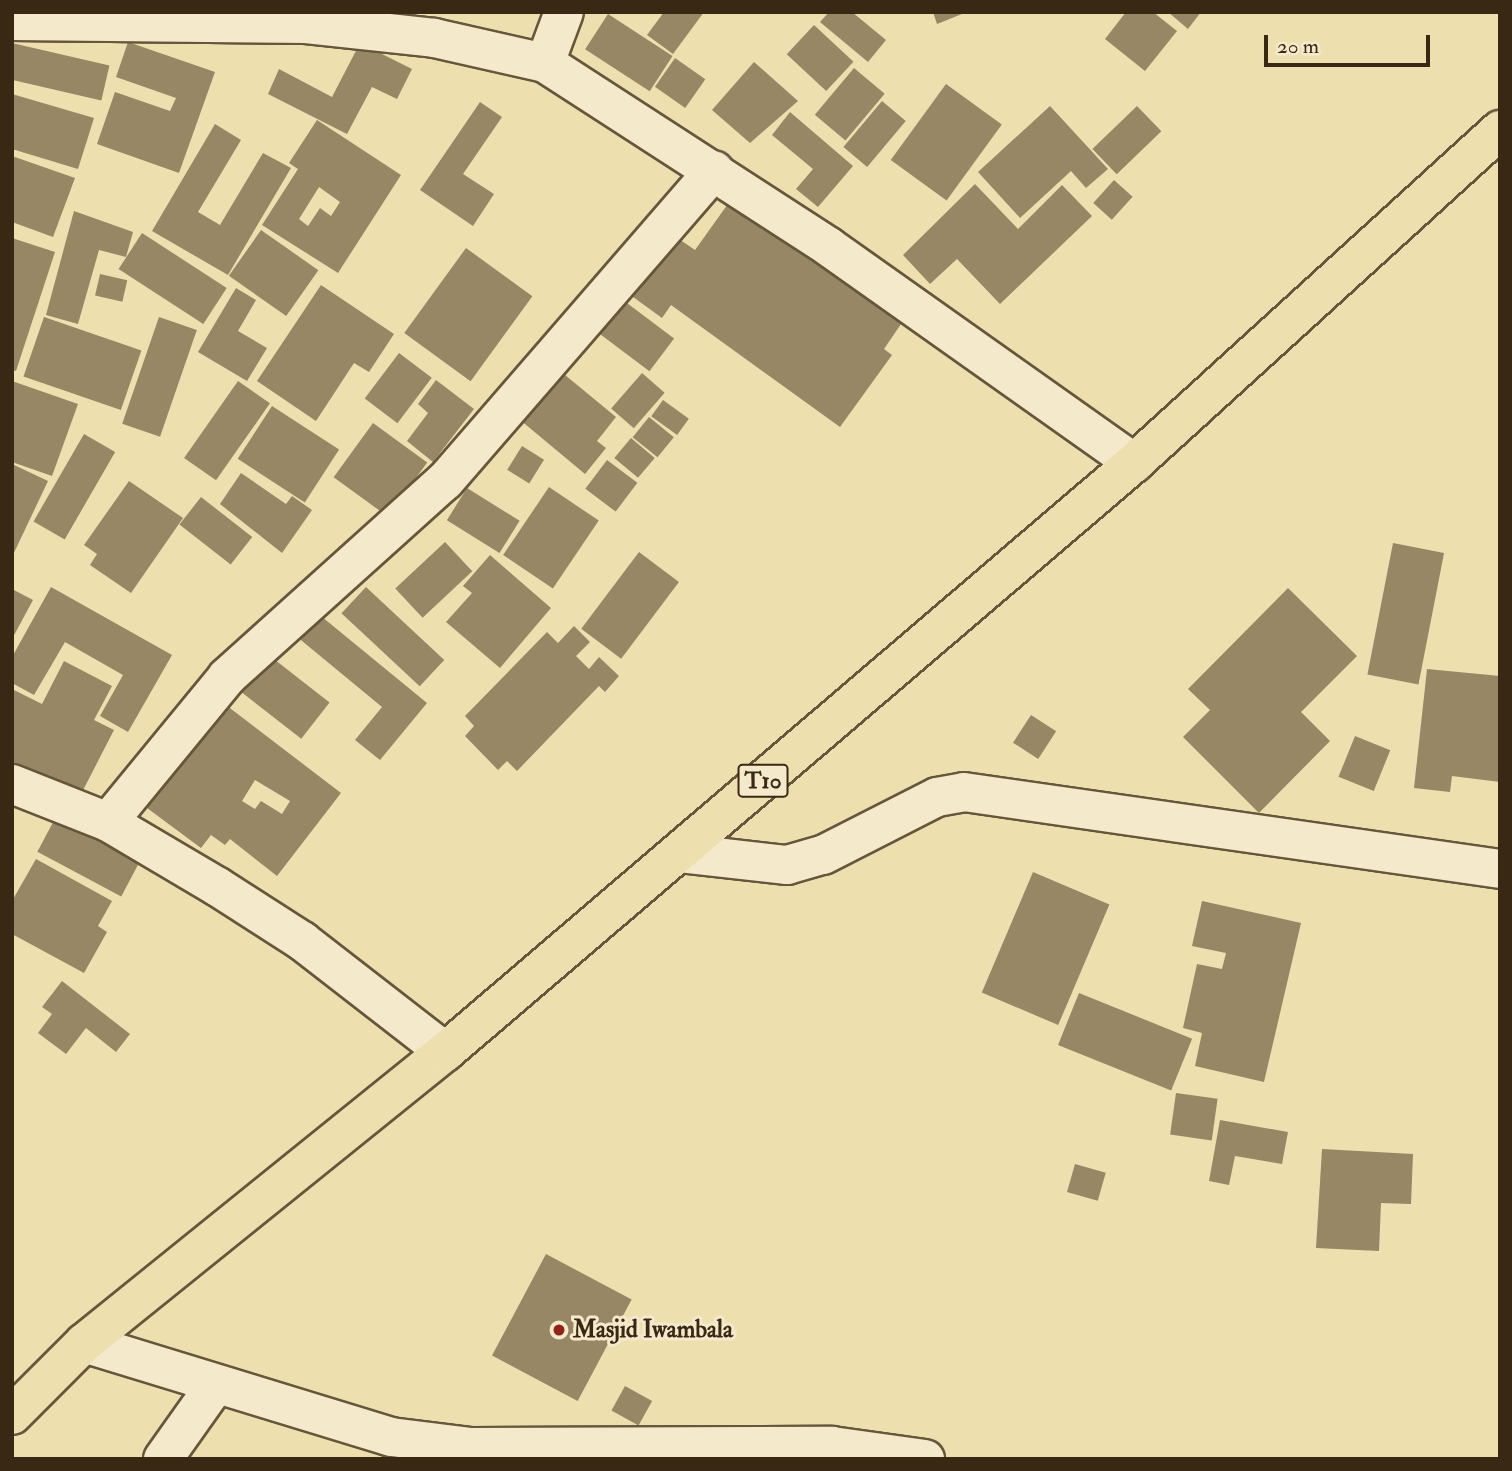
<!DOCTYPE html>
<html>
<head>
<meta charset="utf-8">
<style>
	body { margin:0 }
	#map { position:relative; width:1512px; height:1471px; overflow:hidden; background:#eedfaf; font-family:"IM FELL Double Pica",serif }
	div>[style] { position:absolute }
	.building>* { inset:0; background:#978765; transform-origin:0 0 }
	.roads { filter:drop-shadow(2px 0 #66563b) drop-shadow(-2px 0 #66563b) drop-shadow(0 2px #66563b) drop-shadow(0 -2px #66563b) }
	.minor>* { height:38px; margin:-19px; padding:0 19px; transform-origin:19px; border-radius:19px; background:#f4eacb }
	.trunk>* { height:38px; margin:-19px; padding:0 19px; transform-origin:19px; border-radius:19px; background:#eedfaf }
	.dots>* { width:19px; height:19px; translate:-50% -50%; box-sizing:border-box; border:4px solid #f4eacb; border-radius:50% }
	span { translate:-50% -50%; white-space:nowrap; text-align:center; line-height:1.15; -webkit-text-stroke:6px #f4eacb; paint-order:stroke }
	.shield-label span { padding:2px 5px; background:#f4eacb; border:2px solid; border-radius:5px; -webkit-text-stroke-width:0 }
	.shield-label { font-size:23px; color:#392814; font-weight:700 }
	.poi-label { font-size:24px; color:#392814; font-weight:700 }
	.left { translate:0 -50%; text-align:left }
	.frame { position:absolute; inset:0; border:14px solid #392814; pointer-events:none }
	.scale { position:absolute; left:1264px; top:35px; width:166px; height:32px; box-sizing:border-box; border:4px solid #392814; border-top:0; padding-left:9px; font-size:21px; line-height:24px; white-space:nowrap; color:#392814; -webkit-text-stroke:5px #f4eacb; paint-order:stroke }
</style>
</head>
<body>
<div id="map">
	<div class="building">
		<div style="clip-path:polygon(664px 12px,704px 12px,673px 54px,647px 35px)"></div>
		<div style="clip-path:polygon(829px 12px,852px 12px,886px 40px,868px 62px,820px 22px)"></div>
		<div style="clip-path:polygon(933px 12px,967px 12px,937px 24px)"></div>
		<div style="clip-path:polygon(1126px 12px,1153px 12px,1177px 31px,1145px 71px,1105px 39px)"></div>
		<div style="clip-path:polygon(1168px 12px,1201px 12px,1188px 29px)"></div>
		<div style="left:608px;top:14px;width:77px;height:42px;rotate:33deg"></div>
		<div style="left:814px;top:25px;width:54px;height:40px;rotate:43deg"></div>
		<div style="clip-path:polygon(128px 42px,215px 72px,179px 173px,97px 144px,115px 92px,170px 111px,176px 98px,116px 77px)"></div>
		<div style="left:12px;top:43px;width:100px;height:36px;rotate:13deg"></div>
		<div style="clip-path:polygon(360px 43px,412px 69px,397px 99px,372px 87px,347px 134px,268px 94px,279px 69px,332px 97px)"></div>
		<div style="left:675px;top:58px;width:37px;height:35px;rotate:35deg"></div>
		<div style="clip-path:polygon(754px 62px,798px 101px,750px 143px,712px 110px)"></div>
		<div style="left:854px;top:68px;width:40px;height:61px;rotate:40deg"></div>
		<div style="left:946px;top:84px;width:69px;height:94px;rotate:36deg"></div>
		<div style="clip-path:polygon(12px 94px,94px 118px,78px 169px,12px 149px)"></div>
		<div style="left:882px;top:101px;width:31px;height:60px;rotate:40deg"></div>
		<div style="clip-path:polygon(480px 102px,502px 117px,463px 174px,494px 194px,473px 226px,420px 190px)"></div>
		<div style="clip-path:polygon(1050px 106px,1108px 169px,1086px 188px,1071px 171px,1020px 218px,978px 172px)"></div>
		<div style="left:1137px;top:106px;width:35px;height:62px;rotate:46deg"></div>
		<div style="clip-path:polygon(790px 112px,853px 166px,818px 207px,796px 189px,813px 169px,772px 135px)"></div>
		<div style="clip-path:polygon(evenodd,317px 120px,401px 175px,338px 273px,262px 225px,298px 169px,289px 163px,317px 120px,319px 187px,340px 202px,331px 216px,320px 208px,308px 226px,299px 219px,319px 187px)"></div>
		<div style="clip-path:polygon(215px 124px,241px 140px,198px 212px,220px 225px,263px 153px,291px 168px,228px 275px,152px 231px)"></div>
		<div style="clip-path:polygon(12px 156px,75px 178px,53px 237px,12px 222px)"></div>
		<div style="left:1114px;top:180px;width:25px;height:31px;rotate:42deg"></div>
		<div style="clip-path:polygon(975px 184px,1018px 229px,1062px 185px,1092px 216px,1000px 304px,957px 259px,930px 284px,903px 255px)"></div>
		<div style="clip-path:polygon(730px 201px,901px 324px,884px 349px,892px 355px,840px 427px,671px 305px,662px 318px,629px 294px,673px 235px,695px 250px)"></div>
		<div style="clip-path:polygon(74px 211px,133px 232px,126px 257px,99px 250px,78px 324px,46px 315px)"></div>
		<div style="left:261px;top:230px;width:70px;height:56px;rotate:35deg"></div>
		<div style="left:142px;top:233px;width:101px;height:43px;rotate:33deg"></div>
		<div style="clip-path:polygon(12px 238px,55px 252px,16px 371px,12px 370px)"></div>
		<div style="left:466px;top:248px;width:82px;height:105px;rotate:36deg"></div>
		<div style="left:100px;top:274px;width:28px;height:22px;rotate:13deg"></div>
		<div style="clip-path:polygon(321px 285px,394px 334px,369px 372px,354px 363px,316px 421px,257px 381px)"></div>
		<div style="clip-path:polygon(236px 288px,256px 300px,238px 331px,267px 348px,247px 381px,198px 352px)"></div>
		<div style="left:615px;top:294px;width:74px;height:41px;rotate:37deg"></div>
		<div style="left:44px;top:317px;width:103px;height:63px;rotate:19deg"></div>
		<div style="left:159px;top:317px;width:40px;height:113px;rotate:19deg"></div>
		<div style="left:399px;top:353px;width:41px;height:57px;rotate:37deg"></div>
		<div style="clip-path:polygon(559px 370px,616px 417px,597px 441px,606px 448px,585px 474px,519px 419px)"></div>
		<div style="left:642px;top:373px;width:30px;height:47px;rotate:41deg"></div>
		<div style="clip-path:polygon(436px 380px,474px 409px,433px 462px,407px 441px,428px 413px,418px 404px)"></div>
		<div style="clip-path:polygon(12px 381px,78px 404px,52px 476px,12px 462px)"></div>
		<div style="left:238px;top:381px;width:39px;height:94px;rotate:35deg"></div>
		<div style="left:663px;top:400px;width:32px;height:20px;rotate:36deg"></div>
		<div style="left:272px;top:406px;width:80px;height:63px;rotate:33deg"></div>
		<div style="left:649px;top:417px;width:32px;height:26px;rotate:39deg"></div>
		<div style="left:373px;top:423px;width:67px;height:67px;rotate:36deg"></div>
		<div style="left:84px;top:434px;width:36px;height:101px;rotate:30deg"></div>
		<div style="left:631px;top:438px;width:31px;height:26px;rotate:40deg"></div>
		<div style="left:522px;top:446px;width:26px;height:28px;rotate:32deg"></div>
		<div style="left:607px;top:460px;width:38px;height:36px;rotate:37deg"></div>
		<div style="clip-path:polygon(12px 464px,48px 481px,12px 557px)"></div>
		<div style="clip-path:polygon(241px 473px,286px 504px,292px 496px,312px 510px,282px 553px,220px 504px)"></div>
		<div style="clip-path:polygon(129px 481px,183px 518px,131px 593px,90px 565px,97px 554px,84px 545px)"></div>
		<div style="left:549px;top:487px;width:60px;height:82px;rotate:34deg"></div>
		<div style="left:467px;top:488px;width:62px;height:38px;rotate:32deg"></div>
		<div style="left:201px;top:497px;width:65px;height:35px;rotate:38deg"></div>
		<div style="left:445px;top:542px;width:40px;height:68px;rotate:47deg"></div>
		<div style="left:1393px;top:543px;width:52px;height:134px;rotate:11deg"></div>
		<div style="left:639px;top:552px;width:50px;height:96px;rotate:37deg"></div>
		<div style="clip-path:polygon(490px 555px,551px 608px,500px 668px,446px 622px,472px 593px,463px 586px)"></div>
		<div style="clip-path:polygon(51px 587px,172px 655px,128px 732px,100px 716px,123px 675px,65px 642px,34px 695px,12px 683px,12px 657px)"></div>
		<div style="left:366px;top:587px;width:107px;height:36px;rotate:43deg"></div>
		<div style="clip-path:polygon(1288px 588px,1357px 656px,1301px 712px,1330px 741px,1259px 813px,1183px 737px,1210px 710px,1188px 689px)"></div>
		<div style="clip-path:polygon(12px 589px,33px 600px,12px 639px)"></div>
		<div style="clip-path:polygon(316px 612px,427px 703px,380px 760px,355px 740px,382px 707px,296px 636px)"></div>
		<div style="clip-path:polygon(574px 626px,590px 642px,576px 656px,589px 669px,599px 657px,619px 676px,605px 692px,599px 686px,517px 771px,507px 761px,498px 770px,465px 736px,474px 726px,465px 716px,547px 632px,558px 643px)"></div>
		<div style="left:261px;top:649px;width:87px;height:46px;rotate:38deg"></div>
		<div style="clip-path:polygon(64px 661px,112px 686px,94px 720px,114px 730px,78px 800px,12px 767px,12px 689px,42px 704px)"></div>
		<div style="clip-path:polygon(1427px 669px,1500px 676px,1500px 782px,1452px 776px,1450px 792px,1414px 788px)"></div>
		<div style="clip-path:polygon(evenodd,222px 702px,341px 793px,277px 876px,230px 839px,225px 845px,211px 835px,201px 848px,143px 805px,222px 702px,255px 780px,290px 801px,282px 814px,261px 801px,255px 809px,242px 801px,255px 780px)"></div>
		<div style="left:1031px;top:715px;width:30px;height:33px;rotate:33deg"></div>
		<div style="left:1355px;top:736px;width:38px;height:44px;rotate:22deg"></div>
		<div style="left:58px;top:813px;width:95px;height:44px;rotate:28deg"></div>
		<div style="clip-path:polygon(36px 859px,112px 901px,98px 926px,107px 932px,84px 973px,12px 934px,12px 901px)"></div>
		<div style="left:1033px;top:872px;width:83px;height:131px;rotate:23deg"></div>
		<div style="clip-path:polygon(1202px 901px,1301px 923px,1264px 1082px,1195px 1066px,1202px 1033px,1183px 1028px,1197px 964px,1222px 969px,1226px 953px,1192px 946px)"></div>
		<div style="clip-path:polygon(62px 981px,130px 1034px,116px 1052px,86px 1028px,66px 1054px,38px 1033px,52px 1014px,42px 1007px)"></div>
		<div style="left:1079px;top:993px;width:122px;height:56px;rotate:22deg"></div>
		<div style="left:1176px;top:1093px;width:42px;height:42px;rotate:8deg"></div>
		<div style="clip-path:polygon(1220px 1120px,1288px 1132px,1282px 1164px,1235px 1156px,1229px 1185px,1209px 1181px)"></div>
		<div style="clip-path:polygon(1322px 1149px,1413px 1154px,1411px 1204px,1381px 1203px,1379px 1251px,1316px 1248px)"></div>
		<div style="left:1075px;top:1164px;width:32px;height:29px;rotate:16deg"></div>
		<div style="left:546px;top:1254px;width:97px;height:115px;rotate:28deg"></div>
		<div style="left:625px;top:1386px;width:31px;height:28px;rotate:29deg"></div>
	</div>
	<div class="roads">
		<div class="minor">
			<div style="left:12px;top:21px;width:294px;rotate:0.6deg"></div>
			<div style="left:306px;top:24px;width:129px;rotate:6.2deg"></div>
			<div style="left:434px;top:38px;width:114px;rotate:12.7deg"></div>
			<div style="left:545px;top:63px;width:338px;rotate:32.9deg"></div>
			<div style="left:829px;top:247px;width:374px;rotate:35.3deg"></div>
			<div style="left:545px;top:63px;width:54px;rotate:-69.6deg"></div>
			<div style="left:12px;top:784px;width:103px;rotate:21.6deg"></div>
			<div style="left:108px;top:822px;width:128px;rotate:30.6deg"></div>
			<div style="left:218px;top:887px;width:100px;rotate:32.7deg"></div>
			<div style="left:302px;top:941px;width:181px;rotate:37.8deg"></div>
			<div style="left:108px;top:822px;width:188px;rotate:-50.6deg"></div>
			<div style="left:227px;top:677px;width:293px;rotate:-42deg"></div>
			<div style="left:445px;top:481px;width:411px;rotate:-49.1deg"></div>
			<div style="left:680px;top:853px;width:108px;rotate:6.4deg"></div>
			<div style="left:787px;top:865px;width:37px;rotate:-16deg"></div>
			<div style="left:823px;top:855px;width:128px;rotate:-27deg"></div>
			<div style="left:937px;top:797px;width:27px;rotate:-10deg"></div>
			<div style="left:964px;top:792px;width:542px;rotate:8.17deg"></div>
			<div style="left:84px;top:1343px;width:321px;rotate:17deg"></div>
			<div style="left:391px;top:1437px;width:81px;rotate:7.1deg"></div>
			<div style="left:471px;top:1447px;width:361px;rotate:-0.2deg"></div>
			<div style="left:832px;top:1446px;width:94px;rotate:8deg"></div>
			<div style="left:163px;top:1459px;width:88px;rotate:-54.7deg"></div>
		</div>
		<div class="trunk">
			<div style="left:12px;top:1415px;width:102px;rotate:-45deg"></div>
			<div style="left:84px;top:1343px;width:464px;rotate:-38.9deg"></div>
			<div style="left:445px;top:1052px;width:906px;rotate:-40.53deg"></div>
			<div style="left:1134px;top:463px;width:495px;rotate:-42.3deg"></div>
		</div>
	</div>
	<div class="dots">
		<div style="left:559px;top:1330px;background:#8f2418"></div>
	</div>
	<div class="shield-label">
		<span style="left:763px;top:781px">T10</span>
	</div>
	<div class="poi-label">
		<span class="left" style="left:573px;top:1330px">Masjid Iwambala</span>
	</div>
	<div class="frame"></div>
	<div class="scale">20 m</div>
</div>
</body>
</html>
